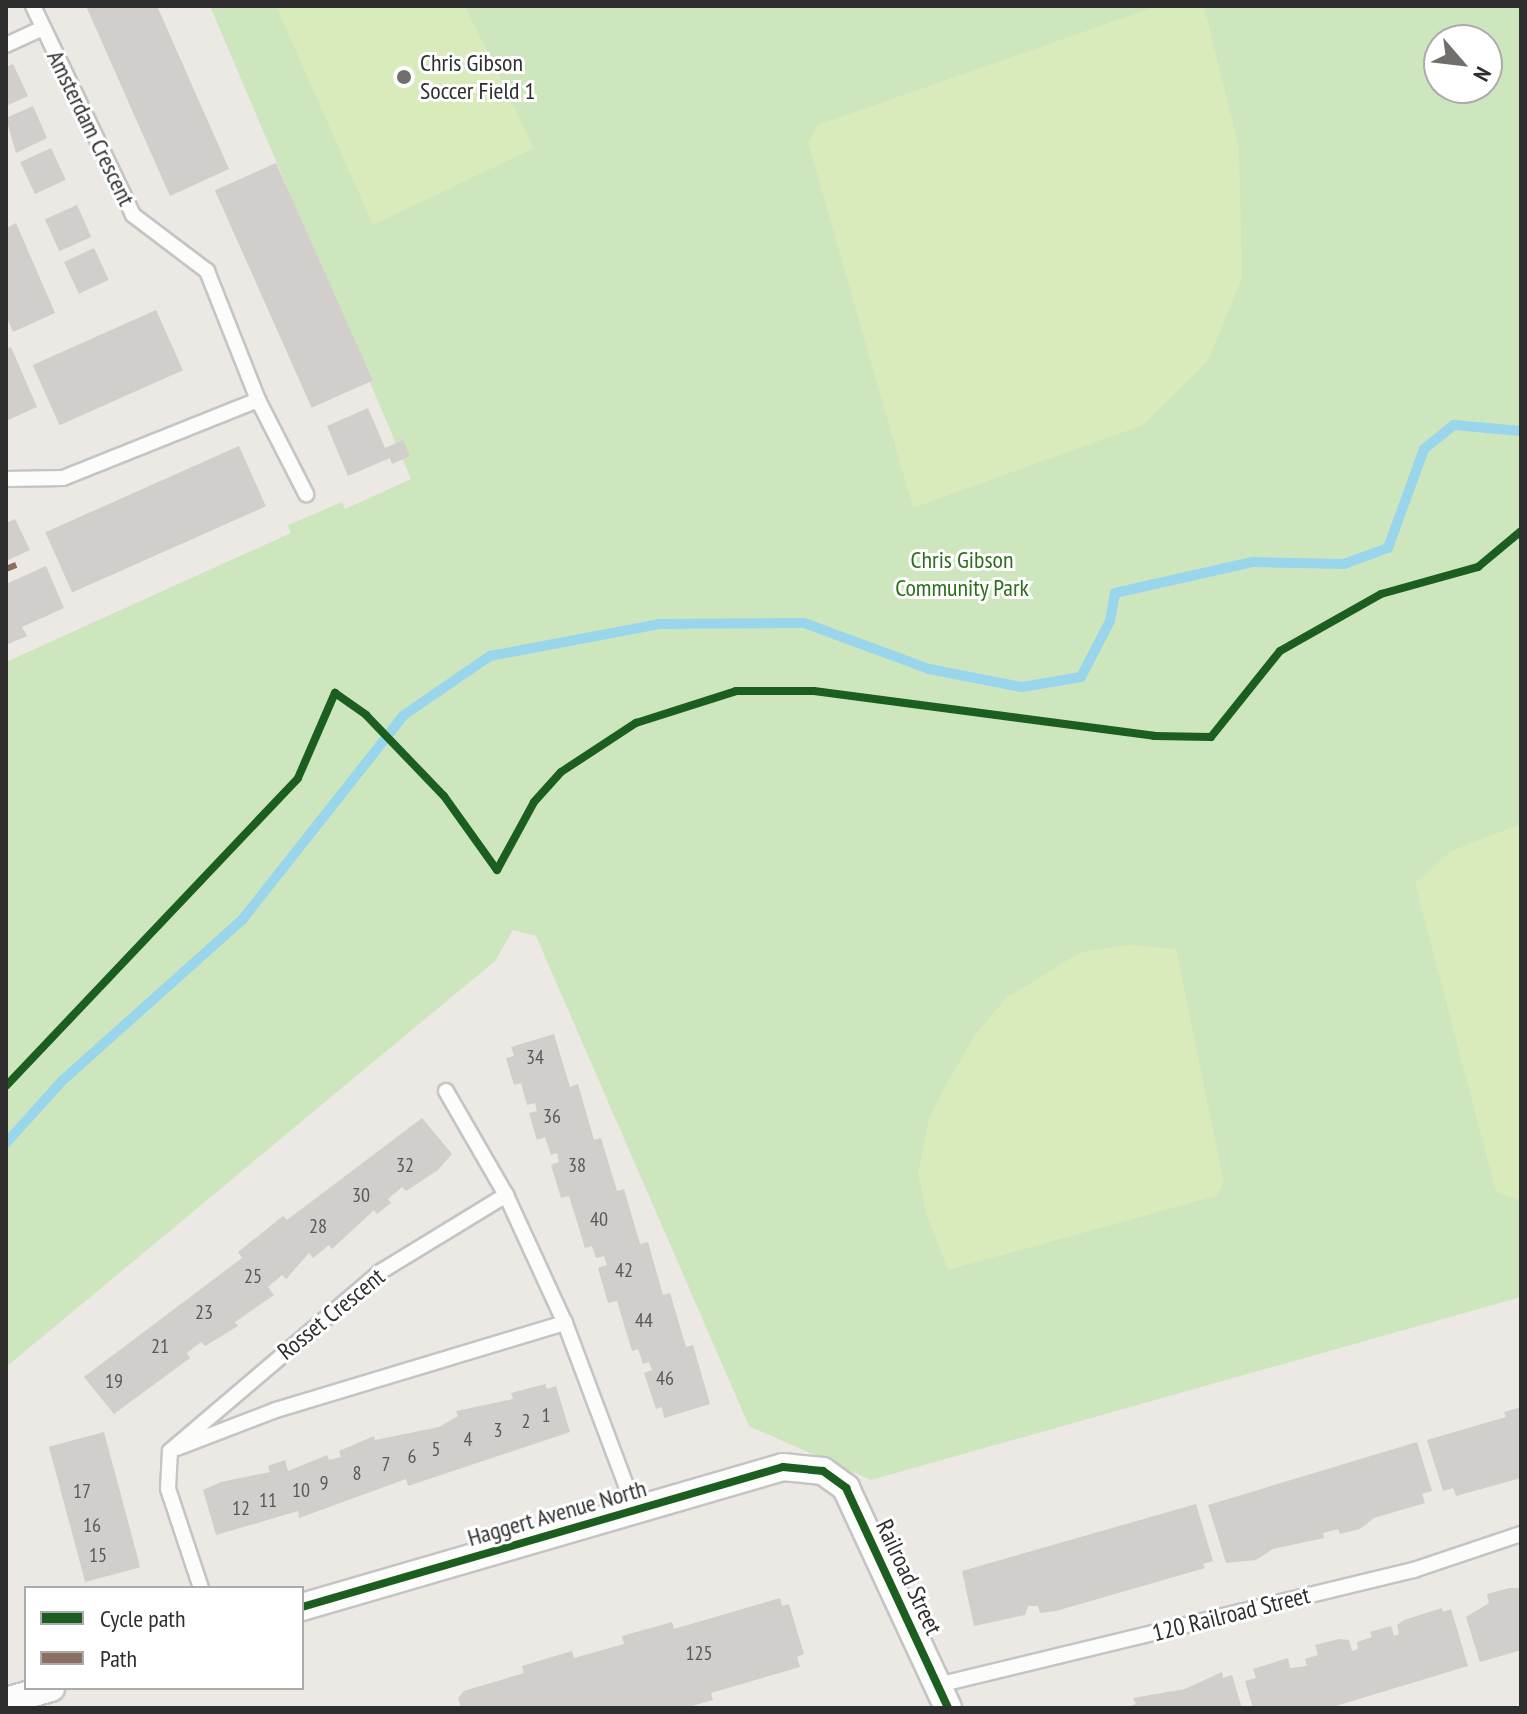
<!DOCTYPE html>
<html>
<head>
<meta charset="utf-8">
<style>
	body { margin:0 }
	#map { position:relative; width:1527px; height:1714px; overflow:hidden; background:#ece8e4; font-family:"PT Sans Narrow",sans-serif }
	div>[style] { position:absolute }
	.green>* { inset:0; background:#cee6be }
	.pitch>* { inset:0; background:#d9eabb }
	.stream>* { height:10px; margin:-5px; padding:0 5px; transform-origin:5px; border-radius:5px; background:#99d6ec }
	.building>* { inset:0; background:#d1cecb; transform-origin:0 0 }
	.roads { filter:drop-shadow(2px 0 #c5c4c5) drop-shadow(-2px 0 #c5c4c5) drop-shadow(0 2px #c5c4c5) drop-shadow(0 -2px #c5c4c5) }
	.service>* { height:14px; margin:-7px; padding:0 7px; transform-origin:7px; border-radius:7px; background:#fcfcfb }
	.minor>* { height:26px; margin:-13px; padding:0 13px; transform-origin:13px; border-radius:13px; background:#fcfcfb }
	.quiet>* { height:6px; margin-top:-3px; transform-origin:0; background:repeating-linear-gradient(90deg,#8d6e63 0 12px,transparent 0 18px) }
	.cycleway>* { height:8px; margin:-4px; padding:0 4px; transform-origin:4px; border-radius:4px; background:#1b5e20 }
	.dots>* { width:22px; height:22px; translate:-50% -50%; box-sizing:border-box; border:4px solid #fff; border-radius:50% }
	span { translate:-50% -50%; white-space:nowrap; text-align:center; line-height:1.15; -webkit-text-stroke:6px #fff; paint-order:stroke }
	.number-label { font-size:20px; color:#585857 }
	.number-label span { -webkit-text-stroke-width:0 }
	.poi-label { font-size:24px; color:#2e2e2e }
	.left { translate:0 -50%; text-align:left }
	.street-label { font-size:24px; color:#2e2e2e }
	.park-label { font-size:24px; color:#2c6e1b }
	.frame { position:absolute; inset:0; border:8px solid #2e2e2e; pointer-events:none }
	.legend { position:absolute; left:24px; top:1586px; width:280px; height:104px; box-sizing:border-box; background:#fff; border:2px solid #ababab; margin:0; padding:10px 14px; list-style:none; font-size:24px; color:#2e2e2e }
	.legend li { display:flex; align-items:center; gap:16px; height:40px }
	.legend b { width:40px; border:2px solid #ababab }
	.north { position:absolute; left:1423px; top:24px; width:80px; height:80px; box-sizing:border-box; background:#fff; border:2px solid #ababab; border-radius:50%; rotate:118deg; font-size:22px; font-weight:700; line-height:32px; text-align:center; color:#2e2e2e }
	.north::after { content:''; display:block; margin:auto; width:28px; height:36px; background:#706f6e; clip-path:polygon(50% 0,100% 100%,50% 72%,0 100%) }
</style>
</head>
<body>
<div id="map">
	<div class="green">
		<div style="clip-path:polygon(evenodd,210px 6px,1521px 6px,1521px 1297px,871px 1480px,749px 1426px,536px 936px,513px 930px,495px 961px,6px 1367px,6px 662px,291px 533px,288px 525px,342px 502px,345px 509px,411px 479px,210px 6px,1439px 40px,1487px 40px,1487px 88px,1439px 88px,1439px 40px)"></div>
	</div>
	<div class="pitch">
		<div style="clip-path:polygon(276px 6px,465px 6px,534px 148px,373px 225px)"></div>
		<div style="clip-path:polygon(1157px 6px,1204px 6px,1239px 148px,1242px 279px,1207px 362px,1143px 425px,913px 508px,808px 142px,818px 125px)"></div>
		<div style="clip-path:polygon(1521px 824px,1521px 1199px,1518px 1200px,1496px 1192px,1415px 883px,1451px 851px)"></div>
		<div style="clip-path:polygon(1130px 945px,1176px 949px,1224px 1183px,1216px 1196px,948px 1270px,926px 1213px,918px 1172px,929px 1119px,945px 1087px,974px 1036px,1006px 998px,1081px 952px)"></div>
	</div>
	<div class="stream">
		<div style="left:6px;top:1143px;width:85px;rotate:-47.9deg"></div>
		<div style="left:63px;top:1080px;width:240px;rotate:-41.8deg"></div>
		<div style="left:242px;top:920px;width:261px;rotate:-51.7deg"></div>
		<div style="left:404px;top:715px;width:104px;rotate:-34.5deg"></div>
		<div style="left:490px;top:656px;width:172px;rotate:-10.7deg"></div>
		<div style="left:659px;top:624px;width:145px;rotate:-0.4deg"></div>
		<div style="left:804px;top:623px;width:133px;rotate:20.2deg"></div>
		<div style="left:929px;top:669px;width:95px;rotate:11deg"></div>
		<div style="left:1022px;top:687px;width:60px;rotate:-9.6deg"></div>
		<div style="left:1081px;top:677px;width:63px;rotate:-62.6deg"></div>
		<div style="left:1110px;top:621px;width:28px;rotate:-80deg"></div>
		<div style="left:1115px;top:593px;width:141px;rotate:-12.7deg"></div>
		<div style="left:1253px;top:562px;width:91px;rotate:1.3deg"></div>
		<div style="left:1344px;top:564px;width:47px;rotate:-20deg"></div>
		<div style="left:1388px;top:548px;width:105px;rotate:-70deg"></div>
		<div style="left:1424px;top:449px;width:38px;rotate:-39deg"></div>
		<div style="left:1454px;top:425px;width:67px;rotate:5.1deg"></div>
	</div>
	<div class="building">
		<div style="clip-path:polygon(86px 6px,157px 6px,229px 169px,170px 196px)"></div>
		<div style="clip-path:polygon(13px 64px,28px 96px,6px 106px,6px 67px)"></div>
		<div style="clip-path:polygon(33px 106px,47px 138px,16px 153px,6px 118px)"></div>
		<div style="left:51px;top:148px;width:35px;height:34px;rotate:65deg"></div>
		<div style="left:276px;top:163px;width:238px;height:67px;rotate:66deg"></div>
		<div style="left:77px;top:205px;width:35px;height:35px;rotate:66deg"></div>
		<div style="clip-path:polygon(16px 223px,55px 313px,13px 332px,6px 316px,6px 228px)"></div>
		<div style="left:94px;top:248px;width:35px;height:33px;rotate:65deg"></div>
		<div style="left:156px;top:310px;width:66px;height:135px;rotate:66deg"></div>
		<div style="clip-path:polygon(11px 347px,37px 407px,6px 421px,6px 349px)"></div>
		<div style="clip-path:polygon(368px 408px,385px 448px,403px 440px,410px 456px,392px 464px,390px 458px,348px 476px,327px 426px)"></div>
		<div style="left:239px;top:446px;width:66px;height:212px;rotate:66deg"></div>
		<div style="clip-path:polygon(15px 519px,30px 550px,6px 561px,6px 523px)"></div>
		<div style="clip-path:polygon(46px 566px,64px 608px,22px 627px,27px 636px,6px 645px,6px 584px)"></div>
		<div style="clip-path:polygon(554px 1034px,570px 1087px,578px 1084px,594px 1140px,601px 1138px,617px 1191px,624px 1189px,640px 1244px,648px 1242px,663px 1295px,670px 1293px,686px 1347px,693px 1345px,710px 1404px,664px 1418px,662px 1407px,656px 1409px,644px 1373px,652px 1370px,649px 1362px,643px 1364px,638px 1349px,632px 1351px,617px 1301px,608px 1303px,598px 1268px,607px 1265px,604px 1256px,596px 1258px,592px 1246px,585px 1248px,569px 1196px,561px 1198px,551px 1165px,559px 1162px,557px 1153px,551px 1155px,545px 1137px,537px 1140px,529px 1113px,537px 1111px,535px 1103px,527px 1105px,521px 1083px,514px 1085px,506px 1058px,514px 1056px,511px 1047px)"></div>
		<div style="clip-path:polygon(422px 1118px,452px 1154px,438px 1170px,406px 1191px,402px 1187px,388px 1199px,391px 1203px,377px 1214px,374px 1210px,332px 1249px,329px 1245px,313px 1258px,309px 1253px,286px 1279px,282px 1275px,268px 1287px,274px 1295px,235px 1322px,238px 1326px,205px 1346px,201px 1342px,187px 1353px,190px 1358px,114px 1414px,84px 1377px,242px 1258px,238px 1252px,283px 1216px,287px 1220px)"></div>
		<div style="clip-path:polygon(545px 1384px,547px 1389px,556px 1386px,570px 1432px,408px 1486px,406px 1479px,299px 1518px,298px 1511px,216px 1535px,203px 1490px,221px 1482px,270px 1472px,268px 1466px,285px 1460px,288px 1471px,327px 1455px,329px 1460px,341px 1457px,339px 1451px,374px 1436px,375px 1440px,439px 1427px,458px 1416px,456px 1411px,513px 1399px,511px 1393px)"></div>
		<div style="clip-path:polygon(1521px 1407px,1521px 1478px,1456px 1496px,1453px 1488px,1443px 1491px,1427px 1440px,1506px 1417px,1504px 1412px)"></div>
		<div style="left:104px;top:1432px;width:140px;height:57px;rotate:75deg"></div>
		<div style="clip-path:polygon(1417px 1442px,1432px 1491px,1422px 1494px,1425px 1503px,1374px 1518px,1360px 1529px,1340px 1534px,1338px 1529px,1323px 1533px,1324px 1538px,1273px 1549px,1256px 1560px,1226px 1563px,1208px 1505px)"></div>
		<div style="clip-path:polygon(1196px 1504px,1213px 1561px,1203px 1564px,1205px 1568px,1056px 1611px,1040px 1613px,1038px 1606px,1028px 1606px,1025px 1615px,974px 1626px,962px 1571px)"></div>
		<div style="clip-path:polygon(1509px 1588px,1521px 1588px,1521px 1650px,1480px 1662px,1466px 1617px,1489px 1603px,1487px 1594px)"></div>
		<div style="clip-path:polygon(780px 1598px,782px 1606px,789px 1604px,804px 1654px,797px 1657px,800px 1667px,711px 1693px,713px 1700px,685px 1708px,461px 1708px,458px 1698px,464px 1691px,524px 1673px,522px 1666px,572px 1651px,574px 1658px,624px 1644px,622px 1636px,672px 1622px,674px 1629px)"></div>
		<div style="clip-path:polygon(1442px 1608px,1443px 1612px,1451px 1609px,1468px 1666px,1329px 1708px,1253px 1708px,1245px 1681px,1256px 1678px,1253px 1669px,1288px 1658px,1290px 1668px,1307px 1666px,1305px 1659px,1318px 1655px,1315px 1645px,1339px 1639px,1349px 1640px,1352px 1651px,1358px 1649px,1357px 1642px,1372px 1637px,1370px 1632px,1391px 1626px,1394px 1636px,1399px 1634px,1397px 1625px,1404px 1620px)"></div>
		<div style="clip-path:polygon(1222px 1672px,1223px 1678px,1232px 1675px,1242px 1708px,1125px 1708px,1136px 1704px,1133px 1698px,1185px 1689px)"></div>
	</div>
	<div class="roads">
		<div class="service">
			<div style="left:33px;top:6px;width:232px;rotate:64.4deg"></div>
			<div style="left:133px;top:215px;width:93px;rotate:37.1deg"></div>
			<div style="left:207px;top:271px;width:139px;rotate:68.4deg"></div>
			<div style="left:258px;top:400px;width:106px;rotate:62.9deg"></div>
			<div style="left:6px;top:45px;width:41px;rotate:-24.7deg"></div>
			<div style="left:6px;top:479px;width:57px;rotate:-1deg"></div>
			<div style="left:63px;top:478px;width:210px;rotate:-21.8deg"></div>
			<div style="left:446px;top:1091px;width:120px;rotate:60deg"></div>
			<div style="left:506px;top:1195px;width:141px;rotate:65.3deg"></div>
			<div style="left:565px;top:1323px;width:202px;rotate:69.4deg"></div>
			<div style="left:177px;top:1448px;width:106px;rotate:-21deg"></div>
			<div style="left:276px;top:1410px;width:302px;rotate:-16.8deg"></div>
			<div style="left:201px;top:1588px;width:104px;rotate:-108.4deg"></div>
			<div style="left:168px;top:1489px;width:38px;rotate:-87deg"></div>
			<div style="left:170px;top:1451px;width:276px;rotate:-40.4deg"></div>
			<div style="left:380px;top:1272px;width:148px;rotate:-31.4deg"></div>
			<div style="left:938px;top:1685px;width:490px;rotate:-13.6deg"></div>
			<div style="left:1414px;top:1570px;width:113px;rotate:-18.6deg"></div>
		</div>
		<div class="minor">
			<div style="left:302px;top:1607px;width:501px;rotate:-16.23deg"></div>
			<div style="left:783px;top:1467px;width:40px;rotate:5.7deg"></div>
			<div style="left:823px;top:1471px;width:29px;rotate:36deg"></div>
			<div style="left:846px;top:1488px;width:242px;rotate:65.1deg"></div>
			<div style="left:6px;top:1701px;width:47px;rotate:-16.1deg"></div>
		</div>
	</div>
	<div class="quiet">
		<div style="left:6px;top:569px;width:11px;rotate:-22deg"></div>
	</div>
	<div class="cycleway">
		<div style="left:6px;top:1086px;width:424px;rotate:-46.5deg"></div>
		<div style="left:298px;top:778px;width:93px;rotate:-66.5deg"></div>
		<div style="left:335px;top:693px;width:38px;rotate:35deg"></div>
		<div style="left:366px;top:715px;width:112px;rotate:46.1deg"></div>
		<div style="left:444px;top:796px;width:91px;rotate:54.4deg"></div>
		<div style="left:497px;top:870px;width:77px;rotate:-61.4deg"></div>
		<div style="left:534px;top:802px;width:40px;rotate:-48deg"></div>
		<div style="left:561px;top:772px;width:90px;rotate:-33.2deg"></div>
		<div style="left:636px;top:723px;width:105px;rotate:-17.7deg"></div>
		<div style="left:736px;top:691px;width:78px"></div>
		<div style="left:814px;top:691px;width:343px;rotate:7.5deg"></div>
		<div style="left:1154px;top:736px;width:57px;rotate:1deg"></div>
		<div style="left:1211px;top:737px;width:110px;rotate:-51.3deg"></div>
		<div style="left:1280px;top:651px;width:116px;rotate:-29.4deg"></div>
		<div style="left:1381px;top:594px;width:101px;rotate:-15.6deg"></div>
		<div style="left:1478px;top:567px;width:56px;rotate:-39.9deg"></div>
		<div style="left:302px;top:1607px;width:501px;rotate:-16.23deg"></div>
		<div style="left:783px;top:1467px;width:40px;rotate:5.7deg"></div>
		<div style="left:823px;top:1471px;width:29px;rotate:36deg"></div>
		<div style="left:846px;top:1488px;width:242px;rotate:65.1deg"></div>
	</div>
	<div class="dots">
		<div style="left:404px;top:77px;background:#706f6e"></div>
	</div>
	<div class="number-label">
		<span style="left:535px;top:1057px">34</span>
		<span style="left:552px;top:1116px">36</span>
		<span style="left:405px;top:1165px">32</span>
		<span style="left:577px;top:1165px">38</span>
		<span style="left:361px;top:1195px">30</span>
		<span style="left:599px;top:1219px">40</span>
		<span style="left:318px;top:1226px">28</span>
		<span style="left:624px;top:1270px">42</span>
		<span style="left:253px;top:1276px">25</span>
		<span style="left:204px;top:1312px">23</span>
		<span style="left:644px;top:1320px">44</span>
		<span style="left:160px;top:1346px">21</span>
		<span style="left:665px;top:1378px">46</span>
		<span style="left:114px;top:1381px">19</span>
		<span style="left:546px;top:1415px">1</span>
		<span style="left:526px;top:1421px">2</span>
		<span style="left:498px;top:1430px">3</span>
		<span style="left:468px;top:1439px">4</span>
		<span style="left:436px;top:1449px">5</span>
		<span style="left:412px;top:1456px">6</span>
		<span style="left:386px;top:1464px">7</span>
		<span style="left:357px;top:1473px">8</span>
		<span style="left:324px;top:1483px">9</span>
		<span style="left:301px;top:1490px">10</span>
		<span style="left:82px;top:1491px">17</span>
		<span style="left:268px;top:1500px">11</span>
		<span style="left:241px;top:1508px">12</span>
		<span style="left:92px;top:1525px">16</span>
		<span style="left:98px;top:1555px">15</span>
		<span style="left:699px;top:1653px">125</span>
	</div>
	<div class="poi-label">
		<span class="left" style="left:420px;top:77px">Chris Gibson<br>Soccer Field 1</span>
	</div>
	<div class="street-label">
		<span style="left:91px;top:128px;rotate:64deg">Amsterdam Crescent</span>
		<span style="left:331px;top:1314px;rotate:-39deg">Rosset Crescent</span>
		<span style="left:557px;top:1513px;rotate:-16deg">Haggert Avenue North</span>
		<span style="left:909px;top:1577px;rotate:65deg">Railroad Street</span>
		<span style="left:1231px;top:1614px;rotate:-14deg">120 Railroad Street</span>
	</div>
	<div class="park-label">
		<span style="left:962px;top:574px">Chris Gibson<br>Community Park</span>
	</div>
	<div class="frame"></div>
	<ul class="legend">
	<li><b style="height:10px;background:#1b5e20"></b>Cycle path</li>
	<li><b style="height:10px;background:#8d6e63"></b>Path</li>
	</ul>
	<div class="north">N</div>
</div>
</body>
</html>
